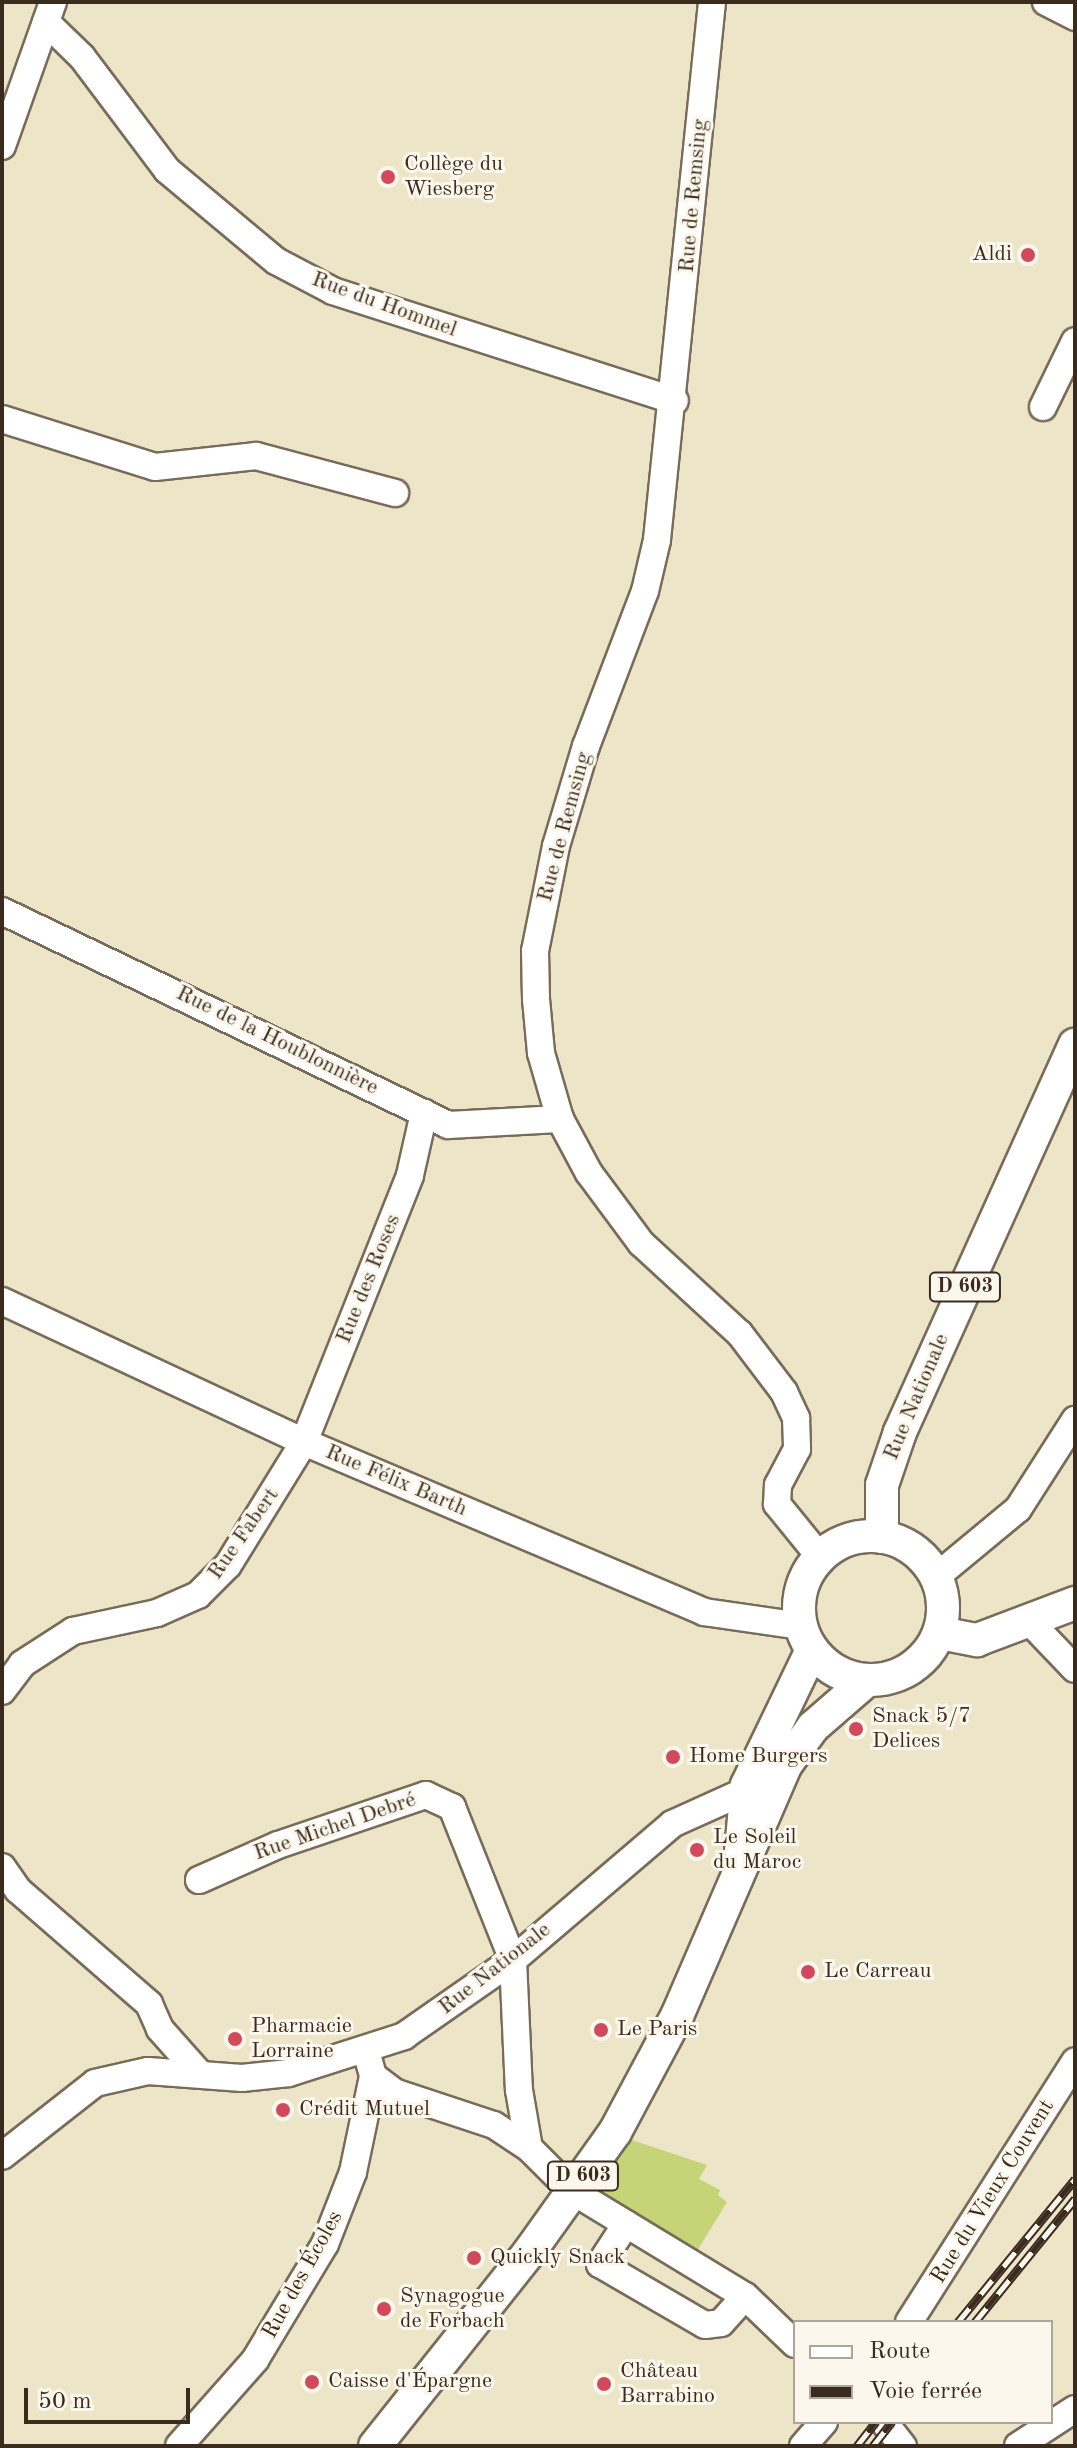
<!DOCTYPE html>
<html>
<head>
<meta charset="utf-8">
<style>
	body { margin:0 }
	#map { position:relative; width:1077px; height:2448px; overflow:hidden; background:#ede5c7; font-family:"Old Standard TT",serif }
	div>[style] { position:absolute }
	.green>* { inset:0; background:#c5d476 }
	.roads { filter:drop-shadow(2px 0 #796b59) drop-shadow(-2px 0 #796b59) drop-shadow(0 2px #796b59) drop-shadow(0 -2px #796b59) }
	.minor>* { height:26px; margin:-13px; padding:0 13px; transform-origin:13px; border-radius:13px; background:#fff }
	.major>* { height:32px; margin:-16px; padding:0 16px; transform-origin:16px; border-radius:16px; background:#fff }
	.major>.ring { margin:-16px; padding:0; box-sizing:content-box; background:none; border:32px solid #fff; border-radius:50% }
	.rail>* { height:9px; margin-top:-4.5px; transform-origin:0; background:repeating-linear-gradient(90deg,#fbf7ec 0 18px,#3b2a1e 0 36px); box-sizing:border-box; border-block:2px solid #3b2a1e }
	.dots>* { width:22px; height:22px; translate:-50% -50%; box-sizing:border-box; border:4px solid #fbf7ec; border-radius:50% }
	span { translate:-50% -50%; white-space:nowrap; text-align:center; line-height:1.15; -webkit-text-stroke:6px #fbf7ec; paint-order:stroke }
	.shield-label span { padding:2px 6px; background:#fbf7ec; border:2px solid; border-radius:6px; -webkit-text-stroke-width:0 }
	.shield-label { font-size:20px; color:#3b2a1e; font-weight:700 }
	.poi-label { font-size:22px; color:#3b2a1e }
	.left { translate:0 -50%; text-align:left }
	.right { translate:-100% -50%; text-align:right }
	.street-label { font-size:22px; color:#3b2a1e }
	.frame { position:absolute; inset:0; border:4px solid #3b2a1e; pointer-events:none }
	.legend { position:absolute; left:793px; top:2320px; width:260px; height:104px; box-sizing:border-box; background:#fbf7ec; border:2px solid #aea59a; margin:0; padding:10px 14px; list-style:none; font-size:24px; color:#3b2a1e }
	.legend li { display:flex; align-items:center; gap:16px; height:40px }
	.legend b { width:40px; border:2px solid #aea59a }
	.scale { position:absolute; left:24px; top:2388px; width:166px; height:36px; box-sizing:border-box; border:4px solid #3b2a1e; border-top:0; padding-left:10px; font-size:24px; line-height:28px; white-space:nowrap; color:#3b2a1e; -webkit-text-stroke:6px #fbf7ec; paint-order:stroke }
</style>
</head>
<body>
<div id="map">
	<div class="green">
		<div style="clip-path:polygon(623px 2137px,707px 2165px,699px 2179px,720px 2190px,718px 2195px,727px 2202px,691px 2261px,585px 2195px)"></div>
	</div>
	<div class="roads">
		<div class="minor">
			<div style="left:712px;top:2px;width:541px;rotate:95.84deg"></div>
			<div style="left:657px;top:540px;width:52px;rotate:103.2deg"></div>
			<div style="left:645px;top:591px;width:166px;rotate:110.8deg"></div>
			<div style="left:586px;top:746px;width:104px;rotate:106.7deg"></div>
			<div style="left:556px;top:846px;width:107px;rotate:101.3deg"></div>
			<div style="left:535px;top:951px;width:48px;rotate:88.8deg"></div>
			<div style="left:536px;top:999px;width:54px;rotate:84.7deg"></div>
			<div style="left:541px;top:1053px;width:69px;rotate:73.9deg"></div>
			<div style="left:560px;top:1119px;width:61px;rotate:61.8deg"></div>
			<div style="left:589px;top:1173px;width:87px;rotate:53.4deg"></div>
			<div style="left:641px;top:1243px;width:134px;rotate:42.6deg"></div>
			<div style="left:740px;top:1334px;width:73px;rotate:52.8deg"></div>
			<div style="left:784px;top:1392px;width:29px;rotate:65deg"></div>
			<div style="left:796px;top:1418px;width:31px;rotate:88deg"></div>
			<div style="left:797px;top:1449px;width:41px;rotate:117.8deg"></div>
			<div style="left:778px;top:1485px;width:19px;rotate:93deg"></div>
			<div style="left:777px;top:1504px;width:68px;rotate:50.9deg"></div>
			<div style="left:1046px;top:2px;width:33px;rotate:27deg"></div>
			<div style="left:46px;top:22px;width:50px;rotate:44.2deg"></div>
			<div style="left:82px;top:57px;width:141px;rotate:53deg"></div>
			<div style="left:167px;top:170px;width:142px;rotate:39.9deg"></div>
			<div style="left:276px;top:261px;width:64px;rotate:27.8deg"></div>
			<div style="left:333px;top:291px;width:359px;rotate:17.8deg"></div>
			<div style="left:2px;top:146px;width:153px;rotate:-70.5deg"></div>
			<div style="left:1043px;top:407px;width:73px;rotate:-64.1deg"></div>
			<div style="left:2px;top:419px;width:160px;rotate:17.4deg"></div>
			<div style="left:155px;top:467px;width:102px;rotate:-6.2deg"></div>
			<div style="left:256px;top:456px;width:144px;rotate:14.9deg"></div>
			<div style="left:2px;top:911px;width:495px;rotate:25.6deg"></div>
			<div style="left:448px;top:1125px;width:112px;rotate:-3.1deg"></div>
			<div style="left:2px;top:1301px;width:333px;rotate:25deg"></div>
			<div style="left:304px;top:1442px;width:435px;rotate:23deg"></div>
			<div style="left:704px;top:1612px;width:98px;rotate:8.2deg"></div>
			<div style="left:937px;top:1576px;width:105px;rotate:-39.6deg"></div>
			<div style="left:1018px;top:1509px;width:106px;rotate:-57.4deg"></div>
			<div style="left:1029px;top:1621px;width:66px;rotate:46.2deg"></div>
			<div style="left:2px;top:1691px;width:34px;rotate:-53deg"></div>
			<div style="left:22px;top:1664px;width:61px;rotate:-32.9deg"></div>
			<div style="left:73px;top:1631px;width:86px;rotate:-12.1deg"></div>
			<div style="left:157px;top:1613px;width:45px;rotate:-23.7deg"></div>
			<div style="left:198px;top:1595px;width:42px;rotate:-45deg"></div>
			<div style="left:228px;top:1565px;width:145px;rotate:-58.3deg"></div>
			<div style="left:304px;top:1442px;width:287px;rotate:-68.3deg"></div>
			<div style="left:410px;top:1175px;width:64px;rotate:-77.3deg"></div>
			<div style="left:2px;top:1867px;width:28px;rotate:55deg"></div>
			<div style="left:18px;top:1890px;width:174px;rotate:41deg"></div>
			<div style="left:149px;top:2004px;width:27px;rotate:66deg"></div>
			<div style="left:160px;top:2029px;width:60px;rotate:48.4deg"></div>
			<div style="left:199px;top:1880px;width:86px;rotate:-23.9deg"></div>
			<div style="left:278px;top:1845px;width:156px;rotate:-18.7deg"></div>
			<div style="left:426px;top:1795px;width:29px;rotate:25deg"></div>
			<div style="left:452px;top:1807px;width:165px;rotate:68.3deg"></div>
			<div style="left:513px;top:1960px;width:130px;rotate:87.4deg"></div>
			<div style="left:519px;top:2090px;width:59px;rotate:80.2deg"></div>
			<div style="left:366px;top:2051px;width:26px;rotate:74deg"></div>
			<div style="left:373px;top:2076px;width:26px;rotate:37deg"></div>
			<div style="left:394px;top:2092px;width:105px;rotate:18.3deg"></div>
			<div style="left:494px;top:2125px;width:42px;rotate:33.3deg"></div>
			<div style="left:529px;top:2148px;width:61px;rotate:45deg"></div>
			<div style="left:572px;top:2191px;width:202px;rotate:31.3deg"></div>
			<div style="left:745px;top:2296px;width:69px;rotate:43.8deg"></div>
			<div style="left:2px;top:2156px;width:118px;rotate:-38.1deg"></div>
			<div style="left:95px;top:2083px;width:54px;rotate:-12.8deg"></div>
			<div style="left:148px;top:2071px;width:94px;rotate:4.3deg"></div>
			<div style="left:242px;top:2078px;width:47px;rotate:-6.1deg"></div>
			<div style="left:289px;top:2073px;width:121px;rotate:-17.8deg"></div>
			<div style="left:404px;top:2036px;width:133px;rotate:-34.9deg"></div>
			<div style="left:513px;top:1960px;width:209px;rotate:-40.5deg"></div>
			<div style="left:672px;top:1824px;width:80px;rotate:-24.3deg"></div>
			<div style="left:626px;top:2224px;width:48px;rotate:123deg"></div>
			<div style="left:600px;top:2264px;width:121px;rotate:30.2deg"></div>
			<div style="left:705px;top:2325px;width:16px;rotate:-7deg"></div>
			<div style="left:721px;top:2323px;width:36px;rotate:-48deg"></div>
			<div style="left:909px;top:2322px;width:309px;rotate:-57.5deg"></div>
			<div style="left:884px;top:2422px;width:31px;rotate:52deg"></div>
			<div style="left:179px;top:2446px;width:115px;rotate:-48.5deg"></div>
			<div style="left:255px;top:2360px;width:135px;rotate:-58.9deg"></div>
			<div style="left:325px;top:2244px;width:77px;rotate:-68.7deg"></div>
			<div style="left:353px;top:2172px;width:98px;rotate:-78.2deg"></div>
			<div style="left:803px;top:2446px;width:32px;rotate:-49deg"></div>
			<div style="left:1018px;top:2446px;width:68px;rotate:-33deg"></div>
		</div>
		<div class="major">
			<div class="ring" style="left:799px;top:1536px;width:112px;height:112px"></div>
			<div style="left:882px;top:1537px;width:52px;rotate:-90deg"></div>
			<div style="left:882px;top:1485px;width:56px;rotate:-71.2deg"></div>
			<div style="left:900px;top:1432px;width:425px;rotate:-65.7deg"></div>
			<div style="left:940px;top:1633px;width:38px;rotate:11deg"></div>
			<div style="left:977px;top:1640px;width:105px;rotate:-20.7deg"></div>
			<div style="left:741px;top:1851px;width:66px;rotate:-84.8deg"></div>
			<div style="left:747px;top:1785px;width:150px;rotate:-64.3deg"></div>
			<div style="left:375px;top:2446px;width:249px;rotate:-51.5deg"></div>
			<div style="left:530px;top:2251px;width:146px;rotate:-54.5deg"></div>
			<div style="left:615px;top:2132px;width:132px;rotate:-61.9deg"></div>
			<div style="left:677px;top:2016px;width:272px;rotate:-66.6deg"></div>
			<div style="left:785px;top:1766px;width:48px;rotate:-54.3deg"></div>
			<div style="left:813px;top:1727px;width:70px;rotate:-41deg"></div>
		</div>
	</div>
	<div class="rail">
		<div style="left:958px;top:2322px;width:185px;rotate:-50.7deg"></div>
		<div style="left:975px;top:2322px;width:159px;rotate:-50.9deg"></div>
		<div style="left:857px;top:2446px;width:31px;rotate:-52deg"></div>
		<div style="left:873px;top:2446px;width:31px;rotate:-52deg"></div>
	</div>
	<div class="dots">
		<div style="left:388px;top:177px;background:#d1495b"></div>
		<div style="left:1028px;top:255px;background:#d1495b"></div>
		<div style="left:856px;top:1729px;background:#d1495b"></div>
		<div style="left:673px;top:1757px;background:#d1495b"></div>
		<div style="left:697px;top:1850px;background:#d1495b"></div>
		<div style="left:808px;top:1972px;background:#d1495b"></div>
		<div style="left:601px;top:2030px;background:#d1495b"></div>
		<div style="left:235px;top:2039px;background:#d1495b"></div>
		<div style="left:283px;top:2110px;background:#d1495b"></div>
		<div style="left:474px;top:2258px;background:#d1495b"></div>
		<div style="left:384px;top:2309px;background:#d1495b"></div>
		<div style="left:312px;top:2382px;background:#d1495b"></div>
		<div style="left:604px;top:2384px;background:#d1495b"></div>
	</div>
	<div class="shield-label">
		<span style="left:965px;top:1287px">D 603</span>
		<span style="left:583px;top:2176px">D 603</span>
	</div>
	<div class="poi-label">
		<span class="left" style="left:404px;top:177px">Collège du<br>Wiesberg</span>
		<span class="right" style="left:1012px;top:255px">Aldi</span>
		<span class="left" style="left:872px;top:1729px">Snack 5/7<br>Delices</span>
		<span class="left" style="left:689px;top:1757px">Home Burgers</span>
		<span class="left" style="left:713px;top:1850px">Le Soleil<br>du Maroc</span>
		<span class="left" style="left:824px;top:1972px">Le Carreau</span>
		<span class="left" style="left:251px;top:2039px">Pharmacie<br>Lorraine</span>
		<span class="left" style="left:617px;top:2030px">Le Paris</span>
		<span class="left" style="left:299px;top:2110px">Crédit Mutuel</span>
		<span class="left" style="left:490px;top:2258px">Quickly Snack</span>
		<span class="left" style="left:400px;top:2309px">Synagogue<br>de Forbach</span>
		<span class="left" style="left:620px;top:2384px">Château<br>Barrabino</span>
		<span class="left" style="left:328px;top:2382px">Caisse d'Épargne</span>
	</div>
	<div class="street-label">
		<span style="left:694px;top:196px;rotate:-85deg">Rue de Remsing</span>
		<span style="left:384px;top:305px;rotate:20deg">Rue du Hommel</span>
		<span style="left:565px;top:827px;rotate:-75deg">Rue de Remsing</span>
		<span style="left:277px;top:1041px;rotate:26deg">Rue de la Houblonnière</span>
		<span style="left:369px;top:1279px;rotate:-68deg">Rue des Roses</span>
		<span style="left:917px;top:1397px;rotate:-67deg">Rue Nationale</span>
		<span style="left:396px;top:1481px;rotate:23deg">Rue Félix Barth</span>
		<span style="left:244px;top:1534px;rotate:-55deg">Rue Fabert</span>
		<span style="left:335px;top:1827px;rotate:-19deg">Rue Michel Debré</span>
		<span style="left:495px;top:1969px;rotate:-38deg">Rue Nationale</span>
		<span style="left:993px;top:2192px;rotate:-58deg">Rue du Vieux Couvent</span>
		<span style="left:303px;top:2275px;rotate:-61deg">Rue des Écoles</span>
	</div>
	<div class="frame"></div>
	<ul class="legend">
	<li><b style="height:10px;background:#fff"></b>Route</li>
	<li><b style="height:10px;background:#3b2a1e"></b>Voie ferrée</li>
	</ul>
	<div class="scale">50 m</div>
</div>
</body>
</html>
